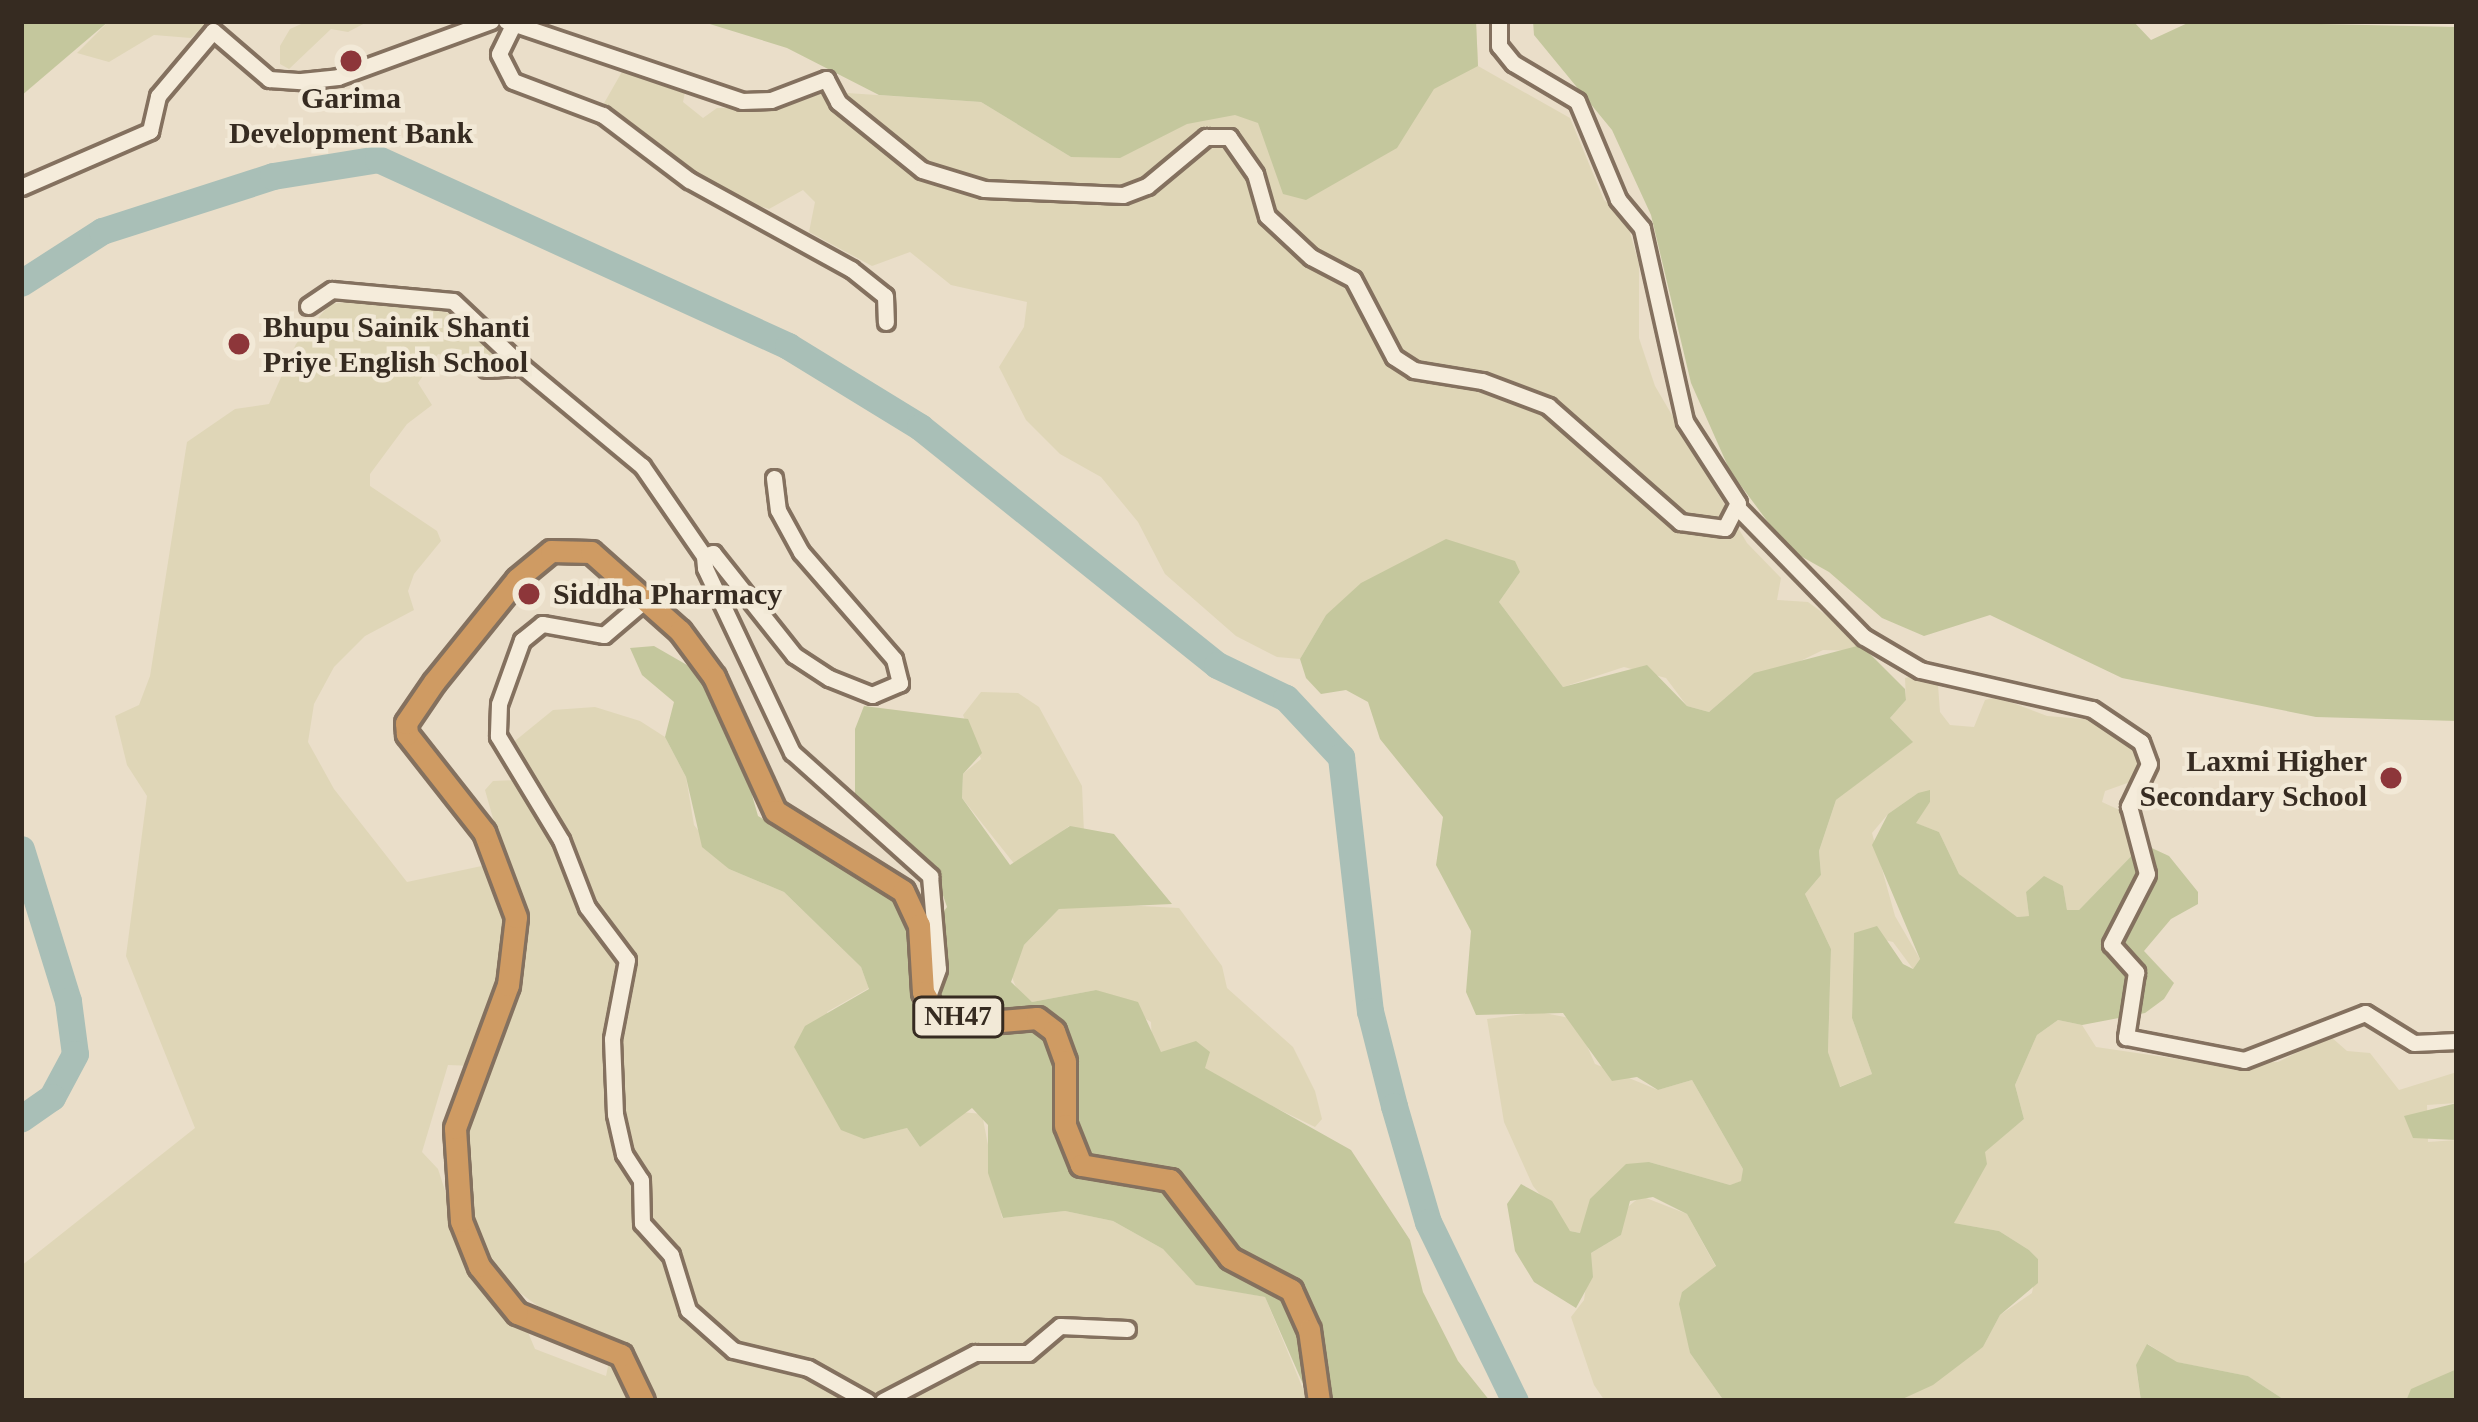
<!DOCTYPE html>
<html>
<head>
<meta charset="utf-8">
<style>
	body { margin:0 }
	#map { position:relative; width:2478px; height:1422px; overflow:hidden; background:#eadec9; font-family:"Times New Roman",serif }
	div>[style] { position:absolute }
	.farmland>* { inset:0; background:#dfd6b7 }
	.green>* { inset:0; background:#c4c79d }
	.river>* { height:27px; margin:-13.5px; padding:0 13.5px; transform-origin:13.5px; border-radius:13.5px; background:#a9bfb7 }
	.roads { filter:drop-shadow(3px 0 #84715f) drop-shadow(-3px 0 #84715f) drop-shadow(0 3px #84715f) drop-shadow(0 -3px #84715f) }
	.minor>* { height:15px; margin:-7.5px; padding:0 7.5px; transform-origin:7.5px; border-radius:7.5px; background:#f5ecdb }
	.highway>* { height:21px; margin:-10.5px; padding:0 10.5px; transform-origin:10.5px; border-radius:10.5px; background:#cf9b63 }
	.dots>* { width:33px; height:33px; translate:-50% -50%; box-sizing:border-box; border:6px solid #f2e9d7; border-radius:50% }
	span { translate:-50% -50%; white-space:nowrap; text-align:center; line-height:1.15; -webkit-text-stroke:9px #f2e9d7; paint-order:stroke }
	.shield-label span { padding:3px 9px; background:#f2e9d7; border:3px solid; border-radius:9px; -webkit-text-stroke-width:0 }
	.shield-label { font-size:27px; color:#362b21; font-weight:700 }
	.poi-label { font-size:30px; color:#362b21; font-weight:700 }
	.left { translate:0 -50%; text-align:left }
	.right { translate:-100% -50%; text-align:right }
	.frame { position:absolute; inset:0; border:24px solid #362b21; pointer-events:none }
</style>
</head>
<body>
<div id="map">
	<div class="farmland">
		<div style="clip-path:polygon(109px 21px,209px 21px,191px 38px,154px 35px,109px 62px,77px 53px)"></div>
		<div style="clip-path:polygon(308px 21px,369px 21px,348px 32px,331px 29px,289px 69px,280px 64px,280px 46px,290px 29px)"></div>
		<div style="clip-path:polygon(1476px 21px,1478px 66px,1570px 118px,1604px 200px,1625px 215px,1639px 264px,1639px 338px,1655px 386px,1747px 543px,1781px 578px,1777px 600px,1808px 602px,1853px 635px,1860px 651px,1823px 650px,1778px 672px,1754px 673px,1709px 712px,1687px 706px,1666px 678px,1624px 667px,1563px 687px,1499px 602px,1520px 572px,1384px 574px,1326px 615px,1300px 659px,1277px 657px,1236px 636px,1165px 574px,1138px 522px,1101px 477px,1060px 454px,1026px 420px,999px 367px,1024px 327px,1027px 302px,951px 285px,910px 252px,872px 266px,809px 232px,815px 202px,803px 190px,769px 209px,728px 196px,603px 105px,623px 70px,685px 92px,683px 102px,703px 118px,717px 108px,775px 106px,817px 91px,981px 102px,1071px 157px)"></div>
		<div style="clip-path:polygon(evenodd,389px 297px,467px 318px,505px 350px,485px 360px,438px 354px,418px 383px,432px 405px,407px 424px,370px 474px,370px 486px,437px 531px,441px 541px,414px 574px,408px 591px,414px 610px,365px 636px,334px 667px,314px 704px,308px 742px,334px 789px,407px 882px,505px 861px,485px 790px,493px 781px,517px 780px,510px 745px,553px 710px,595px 707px,640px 721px,665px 737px,686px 777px,694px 825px,729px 869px,784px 892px,861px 967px,869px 988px,827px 1012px,864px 1139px,907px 1128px,920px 1147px,961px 1112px,982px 1114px,1002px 1218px,1065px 1211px,1113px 1221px,1163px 1249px,1196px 1284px,1265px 1297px,1308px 1401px,21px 1401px,21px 1266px,195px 1128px,126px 956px,147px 796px,127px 765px,115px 716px,139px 705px,150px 676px,187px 442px,235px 409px,269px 404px,296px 344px,330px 304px,389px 297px,448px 1065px,473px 1066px,465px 1187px,479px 1247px,499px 1277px,555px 1319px,613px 1342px,606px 1376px,535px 1349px,527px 1330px,475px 1283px,438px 1169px,422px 1152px,448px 1065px)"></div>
		<div style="clip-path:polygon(1916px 675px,1938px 685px,1940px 712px,1950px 725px,1974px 727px,1985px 700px,1997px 697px,2047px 716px,2096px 720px,2132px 741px,2140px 757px,2133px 781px,2105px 791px,2102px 802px,2126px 813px,2143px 844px,2079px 910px,2067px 910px,2063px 886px,2026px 892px,2029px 916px,2016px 917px,1959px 874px,1939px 832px,1915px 823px,1930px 802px,1918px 793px,1888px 814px,1872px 833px,1895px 916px,1920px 959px,1913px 969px,1893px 942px,1854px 933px,1852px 1018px,1872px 1074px,1839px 1087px,1828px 1052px,1831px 949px,1805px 894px,1821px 875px,1819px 851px,1836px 800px,1912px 741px,1890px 718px,1906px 700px,1905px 678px)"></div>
		<div style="clip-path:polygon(981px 692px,1018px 693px,1039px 707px,1082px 786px,1084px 833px,1069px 826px,1016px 866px,962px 798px,963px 774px,981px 759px,963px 715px)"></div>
		<div style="clip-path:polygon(1084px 903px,1179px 908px,1222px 966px,1227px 988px,1293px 1047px,1315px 1091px,1322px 1119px,1315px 1127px,1161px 1052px,1152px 1044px,1151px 1022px,1096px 990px,1032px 1002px,1018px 992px,1009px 970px,1024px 945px,1059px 909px)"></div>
		<div style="clip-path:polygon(1539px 1012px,1575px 1019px,1595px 1064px,1658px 1090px,1692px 1080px,1743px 1169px,1742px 1181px,1730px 1185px,1649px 1162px,1581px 1233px,1570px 1231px,1533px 1186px,1504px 1122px,1487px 1019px)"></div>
		<div style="clip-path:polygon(2058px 1020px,2082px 1025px,2096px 1047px,2212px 1064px,2278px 1062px,2330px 1036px,2347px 1051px,2370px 1053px,2399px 1090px,2457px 1072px,2457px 1103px,2427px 1105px,2428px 1142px,2457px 1140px,2457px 1369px,2406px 1401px,2286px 1401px,2248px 1376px,2176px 1362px,2148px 1344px,2136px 1366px,2141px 1401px,1898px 1401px,1983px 1347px,2000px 1315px,2032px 1293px,2038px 1259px,2029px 1250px,1999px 1231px,1954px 1223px,1984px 1152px,2024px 1119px,2015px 1085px,2037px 1035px)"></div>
		<div style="clip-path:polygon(1641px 1196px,1687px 1214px,1716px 1267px,1682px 1292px,1690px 1353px,1724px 1401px,1605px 1401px,1594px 1385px,1571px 1317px,1584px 1300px,1591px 1253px,1621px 1235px,1623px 1211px)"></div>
	</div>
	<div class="green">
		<div style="clip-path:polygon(21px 21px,109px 21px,21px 96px)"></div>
		<div style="clip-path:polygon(700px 21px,1476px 21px,1478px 66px,1434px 89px,1397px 148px,1306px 200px,1283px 194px,1258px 123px,1235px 115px,1187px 124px,1120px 158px,1071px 157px,981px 102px,879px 95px,787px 48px)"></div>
		<div style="clip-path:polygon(1533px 21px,2133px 21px,2151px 40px,2192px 21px,2457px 27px,2457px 721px,2316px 717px,2122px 678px,1990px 615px,1924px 636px,1882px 618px,1829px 572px,1788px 549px,1730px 471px,1691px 383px,1651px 215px,1612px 130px,1534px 35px)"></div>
		<div style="clip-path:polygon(1446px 539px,1515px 561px,1520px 572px,1499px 602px,1563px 687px,1647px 665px,1687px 706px,1709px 712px,1754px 673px,1861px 645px,1905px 689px,1906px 700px,1890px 718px,1913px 742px,1836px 800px,1819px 851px,1821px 875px,1805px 894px,1831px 949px,1828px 1052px,1840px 1087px,1872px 1074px,1852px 1018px,1854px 933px,1877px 926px,1903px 964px,1913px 969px,1920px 959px,1872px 845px,1888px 814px,1918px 793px,1930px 790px,1930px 802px,1916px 823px,1939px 832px,1959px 874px,2017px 917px,2029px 916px,2026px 892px,2044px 876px,2063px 886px,2067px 910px,2079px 910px,2143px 844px,2169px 856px,2198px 892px,2198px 904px,2171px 919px,2144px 951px,2174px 983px,2164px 999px,2145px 1013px,2082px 1025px,2058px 1020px,2037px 1035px,2015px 1085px,2024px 1119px,1985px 1152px,1987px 1164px,1954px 1223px,1999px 1231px,2029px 1250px,2038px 1259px,2038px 1283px,2000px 1315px,1983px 1347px,1933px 1385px,1898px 1401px,1724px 1401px,1690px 1353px,1679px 1304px,1682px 1292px,1716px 1266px,1687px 1214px,1653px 1197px,1630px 1201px,1621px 1235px,1591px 1253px,1593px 1277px,1576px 1308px,1534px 1282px,1515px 1251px,1507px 1204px,1521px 1184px,1552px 1201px,1570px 1231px,1580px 1233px,1590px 1199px,1626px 1164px,1649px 1162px,1730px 1185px,1741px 1181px,1743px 1169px,1692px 1080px,1658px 1090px,1637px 1077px,1612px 1081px,1563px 1013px,1476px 1015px,1466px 992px,1471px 931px,1436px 865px,1443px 817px,1380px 739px,1368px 702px,1346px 690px,1321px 694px,1306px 678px,1300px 659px,1326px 615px,1361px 583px)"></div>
		<div style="clip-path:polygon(654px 646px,687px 665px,711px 693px,737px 742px,758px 816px,892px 892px,908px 923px,916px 1002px,932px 1027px,980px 1028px,946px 1006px,930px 980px,925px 938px,947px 907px,934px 869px,896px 847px,855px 796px,855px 729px,864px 706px,968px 719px,982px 753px,963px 774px,962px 798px,1010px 865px,1070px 826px,1114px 834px,1172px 904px,1059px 909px,1024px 945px,1011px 982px,1032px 1002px,1096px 990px,1138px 1002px,1161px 1052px,1196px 1041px,1210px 1052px,1205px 1068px,1351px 1150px,1410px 1240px,1423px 1292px,1458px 1361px,1490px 1401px,1332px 1401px,1310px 1364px,1303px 1384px,1265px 1297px,1196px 1285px,1163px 1249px,1113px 1221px,1065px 1211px,1003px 1218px,988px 1173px,988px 1125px,972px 1108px,920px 1147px,907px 1128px,864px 1139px,841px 1130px,794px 1047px,805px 1026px,869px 989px,861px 967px,784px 892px,729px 869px,702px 847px,686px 777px,665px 737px,674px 702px,642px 675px,630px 648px)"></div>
		<div style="clip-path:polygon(2457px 1103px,2457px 1140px,2413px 1138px,2404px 1116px)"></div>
		<div style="clip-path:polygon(2147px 1344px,2177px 1362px,2248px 1376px,2286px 1401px,2141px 1401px,2136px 1365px)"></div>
		<div style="clip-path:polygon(2457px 1369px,2457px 1401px,2406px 1401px,2411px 1389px)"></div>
	</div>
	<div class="river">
		<div style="left:21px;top:283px;width:96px;rotate:-32.7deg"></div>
		<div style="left:102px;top:231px;width:180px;rotate:-17.8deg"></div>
		<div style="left:273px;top:176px;width:106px;rotate:-9.2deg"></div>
		<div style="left:378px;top:159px;width:451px;rotate:24.5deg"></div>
		<div style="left:788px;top:346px;width:155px;rotate:31.5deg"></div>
		<div style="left:920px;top:427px;width:381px;rotate:38.7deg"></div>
		<div style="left:1217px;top:665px;width:76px;rotate:25.6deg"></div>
		<div style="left:1286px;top:698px;width:81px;rotate:47deg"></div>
		<div style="left:1341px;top:757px;width:256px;rotate:83.5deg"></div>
		<div style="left:1370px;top:1011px;width:98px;rotate:75.8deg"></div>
		<div style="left:1394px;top:1106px;width:121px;rotate:73.7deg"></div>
		<div style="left:1428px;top:1222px;width:199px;rotate:64.1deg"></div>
		<div style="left:21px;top:849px;width:159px;rotate:72.8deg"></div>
		<div style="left:68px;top:1001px;width:53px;rotate:82.5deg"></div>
		<div style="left:75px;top:1054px;width:49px;rotate:118.1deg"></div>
		<div style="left:52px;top:1097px;width:38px;rotate:145deg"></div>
	</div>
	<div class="roads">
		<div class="minor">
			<div style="left:506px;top:21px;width:249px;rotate:18.7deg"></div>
			<div style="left:742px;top:101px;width:29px;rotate:-2deg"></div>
			<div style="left:771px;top:100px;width:59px;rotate:-20.9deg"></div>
			<div style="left:826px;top:79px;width:26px;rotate:62deg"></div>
			<div style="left:838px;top:102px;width:108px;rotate:39deg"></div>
			<div style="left:922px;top:170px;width:65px;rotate:17deg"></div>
			<div style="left:984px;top:189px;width:139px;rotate:2.5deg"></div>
			<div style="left:1123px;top:195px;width:26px;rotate:-21deg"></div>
			<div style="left:1147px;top:186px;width:77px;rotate:-39.7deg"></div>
			<div style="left:1206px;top:137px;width:23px"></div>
			<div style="left:1229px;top:137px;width:45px;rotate:54.9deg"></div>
			<div style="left:1255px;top:174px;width:44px;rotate:74.1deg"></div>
			<div style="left:1267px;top:216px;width:60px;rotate:43deg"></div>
			<div style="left:1311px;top:257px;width:47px;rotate:27.6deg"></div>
			<div style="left:1353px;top:279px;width:88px;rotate:62.3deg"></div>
			<div style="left:1394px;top:357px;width:24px;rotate:33deg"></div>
			<div style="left:1414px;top:370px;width:69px;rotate:9.2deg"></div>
			<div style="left:1482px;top:381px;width:71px;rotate:20.7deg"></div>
			<div style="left:1548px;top:406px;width:176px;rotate:41.3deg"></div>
			<div style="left:1680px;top:522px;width:45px;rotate:7.6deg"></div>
			<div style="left:1725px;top:528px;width:28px;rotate:-63deg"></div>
			<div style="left:1738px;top:503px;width:98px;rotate:-122.9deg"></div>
			<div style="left:1685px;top:421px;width:198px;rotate:-102.6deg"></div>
			<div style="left:1642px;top:228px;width:38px;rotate:-130deg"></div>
			<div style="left:1618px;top:199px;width:106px;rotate:-112.7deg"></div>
			<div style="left:1577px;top:101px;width:74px;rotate:-149.3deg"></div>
			<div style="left:1513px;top:63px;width:22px;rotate:-129deg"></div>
			<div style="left:1499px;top:46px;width:25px;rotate:-90deg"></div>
			<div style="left:513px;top:25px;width:32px;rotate:116deg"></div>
			<div style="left:499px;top:54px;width:30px;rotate:63deg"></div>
			<div style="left:513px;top:81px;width:96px;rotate:20.7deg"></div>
			<div style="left:603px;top:115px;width:108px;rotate:37.1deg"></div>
			<div style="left:689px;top:180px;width:185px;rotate:28.8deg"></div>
			<div style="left:851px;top:269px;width:43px;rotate:38.5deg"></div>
			<div style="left:885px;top:296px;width:26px;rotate:88deg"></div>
			<div style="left:21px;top:187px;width:141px;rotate:-23.5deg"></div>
			<div style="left:150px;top:131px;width:36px;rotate:-77deg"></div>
			<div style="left:158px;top:96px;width:85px;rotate:-49.8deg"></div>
			<div style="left:213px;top:31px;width:74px;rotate:40.6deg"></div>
			<div style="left:269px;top:79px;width:32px;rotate:4deg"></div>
			<div style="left:301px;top:81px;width:37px;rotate:-6deg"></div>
			<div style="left:338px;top:77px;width:163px;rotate:-20.1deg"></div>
			<div style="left:308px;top:306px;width:29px;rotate:-34deg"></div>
			<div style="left:332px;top:290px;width:121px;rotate:5.2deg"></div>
			<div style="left:453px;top:301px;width:96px;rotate:43.3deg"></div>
			<div style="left:486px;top:369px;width:37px;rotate:-3deg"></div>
			<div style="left:523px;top:367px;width:155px;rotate:39.8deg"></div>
			<div style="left:642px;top:466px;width:109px;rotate:55.4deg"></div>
			<div style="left:774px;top:478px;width:32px;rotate:83deg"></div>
			<div style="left:778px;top:510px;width:48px;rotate:61.3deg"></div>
			<div style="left:801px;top:552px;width:142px;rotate:49deg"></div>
			<div style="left:894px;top:659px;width:25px;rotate:76deg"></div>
			<div style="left:900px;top:683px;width:30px;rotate:157deg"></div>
			<div style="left:872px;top:695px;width:46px;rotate:-158.4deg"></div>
			<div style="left:829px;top:678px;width:42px;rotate:-146.7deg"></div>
			<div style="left:794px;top:655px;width:130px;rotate:-128.5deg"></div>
			<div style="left:713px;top:553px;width:9px;rotate:162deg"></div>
			<div style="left:704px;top:556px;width:12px;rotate:85deg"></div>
			<div style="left:705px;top:568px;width:204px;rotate:64.7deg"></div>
			<div style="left:792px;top:752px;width:186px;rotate:41.9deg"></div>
			<div style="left:930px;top:876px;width:93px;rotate:85.1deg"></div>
			<div style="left:938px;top:969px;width:33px;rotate:110deg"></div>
			<div style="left:1738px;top:508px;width:180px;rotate:45.7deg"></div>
			<div style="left:1864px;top:637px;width:65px;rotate:30.5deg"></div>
			<div style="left:1920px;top:670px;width:176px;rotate:12.8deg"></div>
			<div style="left:2092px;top:709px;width:59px;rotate:34deg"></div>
			<div style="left:2141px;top:742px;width:23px;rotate:70deg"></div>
			<div style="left:2149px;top:764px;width:47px;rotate:115.5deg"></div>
			<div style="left:2129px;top:806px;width:70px;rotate:75.2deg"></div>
			<div style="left:2147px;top:874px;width:79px;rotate:117.2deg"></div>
			<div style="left:2111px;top:944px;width:38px;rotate:48deg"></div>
			<div style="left:2136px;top:972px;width:66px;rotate:98.7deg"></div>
			<div style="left:2126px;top:1037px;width:120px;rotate:11deg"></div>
			<div style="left:2244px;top:1060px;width:130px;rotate:-21.2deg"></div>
			<div style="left:2365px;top:1013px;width:57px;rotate:31.5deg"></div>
			<div style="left:2414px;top:1043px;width:43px;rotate:-2.7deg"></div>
			<div style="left:645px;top:600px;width:54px;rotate:139.5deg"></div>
			<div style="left:604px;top:635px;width:63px;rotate:-169.9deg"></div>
			<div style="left:542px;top:624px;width:26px;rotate:141deg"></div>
			<div style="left:522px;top:640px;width:68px;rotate:109.8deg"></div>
			<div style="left:499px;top:704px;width:32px;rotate:92deg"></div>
			<div style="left:498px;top:736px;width:122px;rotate:58.8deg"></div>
			<div style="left:561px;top:840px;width:72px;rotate:68.8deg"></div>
			<div style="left:587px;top:907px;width:66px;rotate:53deg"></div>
			<div style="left:627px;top:960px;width:80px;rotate:100.8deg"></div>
			<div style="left:612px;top:1039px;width:75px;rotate:87.7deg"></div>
			<div style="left:615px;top:1114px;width:41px;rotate:77.3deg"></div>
			<div style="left:624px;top:1154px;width:31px;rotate:57deg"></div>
			<div style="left:641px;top:1180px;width:43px;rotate:88.7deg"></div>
			<div style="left:642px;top:1223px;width:43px;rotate:47.8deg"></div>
			<div style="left:671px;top:1255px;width:58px;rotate:72.8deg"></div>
			<div style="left:688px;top:1310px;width:60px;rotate:41.6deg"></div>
			<div style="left:733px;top:1350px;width:77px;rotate:13.5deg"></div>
			<div style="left:808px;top:1368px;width:68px;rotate:29.2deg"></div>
			<div style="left:883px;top:1401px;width:104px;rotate:-27.6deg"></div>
			<div style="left:975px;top:1353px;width:53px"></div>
			<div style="left:1028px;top:1353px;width:42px;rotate:-40.2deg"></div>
			<div style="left:1060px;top:1326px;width:67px;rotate:2.6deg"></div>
		</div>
		<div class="highway">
			<div style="left:643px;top:1401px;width:51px;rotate:-115.6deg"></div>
			<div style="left:621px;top:1355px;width:112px;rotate:-158deg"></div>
			<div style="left:517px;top:1313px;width:60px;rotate:-129deg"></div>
			<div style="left:479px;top:1266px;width:48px;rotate:-111.8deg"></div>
			<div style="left:461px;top:1221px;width:93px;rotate:-93.7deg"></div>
			<div style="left:455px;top:1128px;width:153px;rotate:-69.7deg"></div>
			<div style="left:508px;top:985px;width:68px;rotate:-83.3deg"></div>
			<div style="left:516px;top:917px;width:91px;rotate:-110.6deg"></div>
			<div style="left:484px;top:832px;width:125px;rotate:-128.2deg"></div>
			<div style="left:407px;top:734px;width:11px;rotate:-95deg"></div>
			<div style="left:406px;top:723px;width:50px;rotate:-55.7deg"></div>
			<div style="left:434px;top:682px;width:132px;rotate:-51.1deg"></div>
			<div style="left:517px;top:579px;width:44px;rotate:-39.5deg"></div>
			<div style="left:551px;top:551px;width:40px;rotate:1.4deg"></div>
			<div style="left:591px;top:552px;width:119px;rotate:41.6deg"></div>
			<div style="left:680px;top:631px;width:57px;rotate:53.5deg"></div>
			<div style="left:714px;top:677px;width:147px;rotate:65.5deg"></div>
			<div style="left:775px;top:811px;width:151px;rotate:32deg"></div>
			<div style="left:903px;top:891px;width:38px;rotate:65deg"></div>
			<div style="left:919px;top:925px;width:67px;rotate:86.6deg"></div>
			<div style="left:923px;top:992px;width:20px;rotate:60deg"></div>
			<div style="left:933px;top:1009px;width:46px;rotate:17.7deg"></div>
			<div style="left:977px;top:1023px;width:60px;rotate:-4.8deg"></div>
			<div style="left:1037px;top:1018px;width:21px;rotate:37deg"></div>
			<div style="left:1054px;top:1031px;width:32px;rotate:70deg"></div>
			<div style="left:1065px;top:1061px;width:64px;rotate:90deg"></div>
			<div style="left:1065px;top:1125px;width:43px;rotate:68.2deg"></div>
			<div style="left:1081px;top:1165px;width:90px;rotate:9.6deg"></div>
			<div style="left:1170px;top:1180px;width:98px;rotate:52.4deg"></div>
			<div style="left:1230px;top:1258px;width:69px;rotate:27.7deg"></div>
			<div style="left:1291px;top:1290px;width:44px;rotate:65.8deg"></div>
			<div style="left:1309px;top:1330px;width:72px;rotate:82deg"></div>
		</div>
	</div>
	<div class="dots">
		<div style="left:351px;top:61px;background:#8d363a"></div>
		<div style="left:239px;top:344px;background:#8d363a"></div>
		<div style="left:529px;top:594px;background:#8d363a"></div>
		<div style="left:2391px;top:778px;background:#8d363a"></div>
	</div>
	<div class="shield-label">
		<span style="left:958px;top:1017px">NH47</span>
	</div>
	<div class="poi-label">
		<span style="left:351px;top:115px">Garima<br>Development Bank</span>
		<span class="left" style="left:263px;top:344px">Bhupu Sainik Shanti<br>Priye English School</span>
		<span class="left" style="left:553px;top:594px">Siddha Pharmacy</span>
		<span class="right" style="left:2367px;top:778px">Laxmi Higher<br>Secondary School</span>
	</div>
	<div class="frame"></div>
</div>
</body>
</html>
